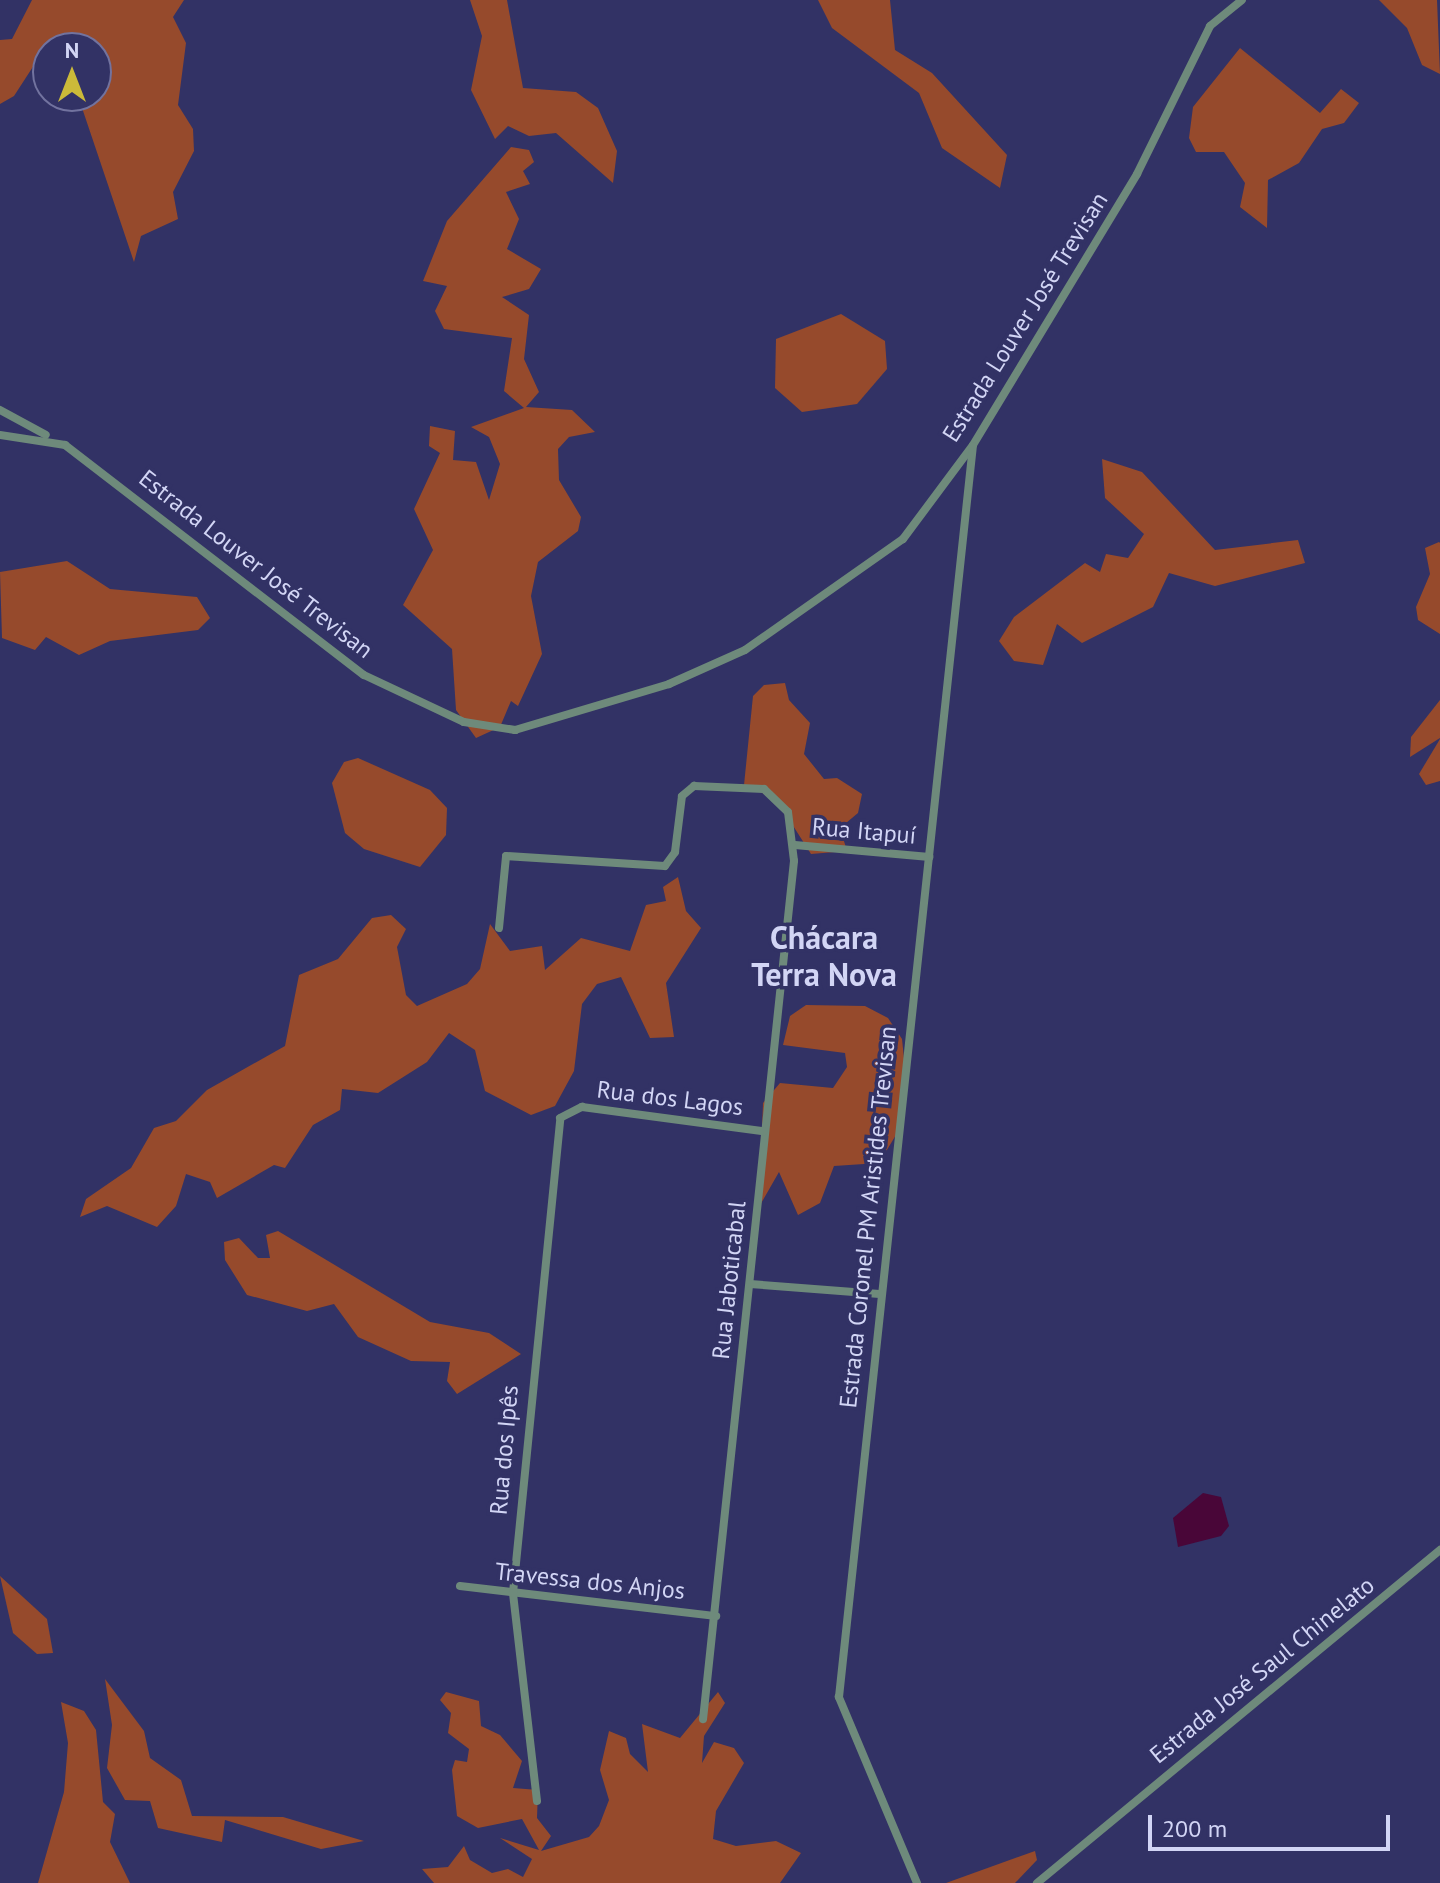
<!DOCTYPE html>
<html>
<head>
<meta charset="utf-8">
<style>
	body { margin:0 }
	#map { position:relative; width:1440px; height:1883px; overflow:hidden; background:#323265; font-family:"PT Sans",sans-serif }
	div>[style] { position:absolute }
	.forest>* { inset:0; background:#964a2c }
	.water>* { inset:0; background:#490638 }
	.minor>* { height:8px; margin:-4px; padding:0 4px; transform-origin:4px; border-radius:4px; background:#6e8a7b }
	span { translate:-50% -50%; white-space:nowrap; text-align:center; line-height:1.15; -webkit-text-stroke:7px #323265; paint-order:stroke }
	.street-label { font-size:24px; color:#d2d5f5 }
	.district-label { font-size:32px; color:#d2d5f5; font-weight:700 }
	.north { position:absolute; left:32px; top:32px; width:80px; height:80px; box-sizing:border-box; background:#323265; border:2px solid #72739f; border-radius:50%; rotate:0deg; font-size:22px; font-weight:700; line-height:32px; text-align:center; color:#d2d5f5 }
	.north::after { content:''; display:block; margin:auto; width:28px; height:36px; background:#cbba39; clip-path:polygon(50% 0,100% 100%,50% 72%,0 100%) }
	.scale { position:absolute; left:1148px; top:1815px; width:242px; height:36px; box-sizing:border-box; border:4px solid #d2d5f5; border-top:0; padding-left:10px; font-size:24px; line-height:28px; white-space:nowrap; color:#d2d5f5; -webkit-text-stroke:6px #323265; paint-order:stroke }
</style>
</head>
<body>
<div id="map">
	<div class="forest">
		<div style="clip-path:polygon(32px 0,184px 0,173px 17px,186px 43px,178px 105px,193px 129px,194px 151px,173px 192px,178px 219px,141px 236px,134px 262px,78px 96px,96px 96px,96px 48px,48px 48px,48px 57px,38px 59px,14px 96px,0 104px,0 40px,12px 39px)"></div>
		<div style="clip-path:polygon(470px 0,507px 0,523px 88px,576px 92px,598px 108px,617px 151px,613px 183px,556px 133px,529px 136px,508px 126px,495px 139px,471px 90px,482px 36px)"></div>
		<div style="clip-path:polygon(818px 0,890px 0,895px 50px,932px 73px,1007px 155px,1000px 188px,942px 148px,919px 93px,832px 28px)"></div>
		<div style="clip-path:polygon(1379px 0,1437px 0,1440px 74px,1422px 65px,1407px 28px)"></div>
		<div style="clip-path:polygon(1240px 48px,1320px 113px,1341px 89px,1359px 103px,1344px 123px,1322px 129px,1299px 163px,1268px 180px,1267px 228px,1240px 207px,1245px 183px,1224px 152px,1196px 152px,1189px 138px,1193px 107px)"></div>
		<div style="clip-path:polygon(511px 147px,529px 150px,534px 162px,523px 171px,530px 184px,506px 192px,519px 219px,507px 249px,541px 269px,529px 289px,502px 297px,529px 315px,524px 359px,539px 392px,526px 407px,572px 410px,595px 432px,569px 437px,558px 449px,559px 480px,581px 517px,578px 531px,538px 562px,531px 596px,542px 654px,518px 706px,511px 701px,500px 727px,476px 738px,456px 710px,452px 649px,403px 605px,433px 550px,414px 509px,440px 453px,429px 446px,430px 426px,455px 431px,453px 460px,476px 462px,489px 500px,500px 464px,489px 437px,471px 427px,524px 408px,504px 391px,512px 338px,444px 329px,435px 311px,447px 286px,423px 281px,447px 221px)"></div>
		<div style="clip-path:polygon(841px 314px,885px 341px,887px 369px,857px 404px,802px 412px,775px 388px,776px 339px)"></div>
		<div style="clip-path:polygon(1102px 459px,1142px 472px,1215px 550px,1298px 540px,1305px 563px,1215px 586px,1169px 573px,1153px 607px,1082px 643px,1057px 624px,1043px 665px,1014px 661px,999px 641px,1014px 617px,1085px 563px,1100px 572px,1106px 554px,1128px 558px,1144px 534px,1105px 498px)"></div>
		<div style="clip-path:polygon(1439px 542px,1440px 543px,1440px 634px,1418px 620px,1416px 607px,1430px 574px,1425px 548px)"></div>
		<div style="clip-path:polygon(67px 561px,110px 589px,197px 597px,210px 618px,198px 630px,110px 641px,79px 655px,46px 637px,35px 650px,2px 638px,0 572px)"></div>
		<div style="clip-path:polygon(785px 683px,789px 700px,810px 723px,804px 754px,824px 779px,837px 778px,862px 794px,858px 813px,840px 828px,847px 851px,811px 854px,776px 799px,744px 785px,753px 696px,764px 685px)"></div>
		<div style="clip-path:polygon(1440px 700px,1440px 738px,1410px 757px,1411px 737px)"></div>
		<div style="clip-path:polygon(1440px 739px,1440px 781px,1426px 785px,1419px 774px)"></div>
		<div style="clip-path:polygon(358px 758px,430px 790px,447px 808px,446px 835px,420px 867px,364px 849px,345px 833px,332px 783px,344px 762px)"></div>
		<div style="clip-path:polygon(678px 877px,686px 911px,701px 928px,666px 983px,674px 1037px,650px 1038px,621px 977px,597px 984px,582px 1004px,574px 1071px,555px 1106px,531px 1115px,485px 1091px,475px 1050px,449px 1033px,427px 1062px,378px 1093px,342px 1089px,340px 1110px,313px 1125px,285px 1168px,274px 1165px,217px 1198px,210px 1182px,186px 1174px,176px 1206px,157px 1227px,107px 1206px,80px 1217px,86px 1199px,131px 1168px,154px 1128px,176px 1121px,207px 1090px,285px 1046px,299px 975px,338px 959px,372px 918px,391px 915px,406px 929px,397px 947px,406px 995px,417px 1006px,467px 984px,480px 969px,490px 924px,510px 951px,542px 946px,545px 970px,581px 938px,630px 951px,646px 905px,666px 901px,663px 887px)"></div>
		<div style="clip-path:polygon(806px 1005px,865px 1006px,888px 1018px,902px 1039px,906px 1078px,899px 1130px,879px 1163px,834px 1166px,820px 1203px,798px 1215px,779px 1172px,759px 1207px,763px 1103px,780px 1083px,833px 1088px,847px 1067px,845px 1053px,783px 1045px,790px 1016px)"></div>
		<div style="clip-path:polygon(278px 1231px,430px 1322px,489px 1333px,521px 1354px,457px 1394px,447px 1381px,450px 1362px,411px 1361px,358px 1337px,334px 1304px,307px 1311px,247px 1295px,225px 1260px,224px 1242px,239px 1238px,258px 1258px,270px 1258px,266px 1235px)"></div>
		<div style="clip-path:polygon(0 1576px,47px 1619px,53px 1653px,37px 1654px,13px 1633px)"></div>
		<div style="clip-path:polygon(105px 1679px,144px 1731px,150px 1758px,181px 1780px,192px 1816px,283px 1817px,364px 1841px,321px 1849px,225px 1820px,222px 1842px,158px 1828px,150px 1801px,125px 1800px,107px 1768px,112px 1725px)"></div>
		<div style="clip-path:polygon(446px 1692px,479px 1701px,481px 1726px,500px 1735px,522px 1761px,513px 1788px,538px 1790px,537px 1818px,551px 1836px,541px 1851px,589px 1837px,599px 1826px,609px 1800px,600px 1770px,609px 1731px,626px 1738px,630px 1754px,648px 1772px,642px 1724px,680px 1738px,718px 1692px,725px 1703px,704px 1736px,702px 1763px,714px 1742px,734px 1748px,744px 1763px,716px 1811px,713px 1839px,736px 1846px,776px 1841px,801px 1853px,780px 1883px,434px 1883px,422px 1869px,448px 1867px,464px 1846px,470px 1860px,492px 1873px,508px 1869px,523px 1877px,532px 1859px,500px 1838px,539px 1850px,522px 1819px,478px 1828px,457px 1816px,452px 1770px,455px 1760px,467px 1762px,469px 1749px,448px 1733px,451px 1713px,440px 1700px)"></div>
		<div style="clip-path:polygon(61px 1702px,84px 1711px,96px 1730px,103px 1802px,115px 1814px,110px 1842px,130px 1883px,38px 1883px,64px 1792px,68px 1743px)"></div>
		<div style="clip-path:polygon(1035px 1851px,1037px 1860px,1015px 1883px,946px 1883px)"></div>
	</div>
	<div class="water">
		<div style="clip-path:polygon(1203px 1493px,1221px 1497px,1229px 1526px,1221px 1536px,1178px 1547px,1173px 1518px)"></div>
	</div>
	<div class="minor">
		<div style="left:0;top:410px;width:52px;rotate:28.5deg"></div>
		<div style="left:0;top:435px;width:66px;rotate:8.7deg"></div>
		<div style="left:65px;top:445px;width:377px;rotate:37.6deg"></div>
		<div style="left:364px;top:675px;width:110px;rotate:25.2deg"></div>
		<div style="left:464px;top:722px;width:52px;rotate:8.9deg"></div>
		<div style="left:515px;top:730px;width:161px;rotate:-16.6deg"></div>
		<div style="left:669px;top:684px;width:83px;rotate:-24.1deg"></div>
		<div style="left:745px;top:650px;width:193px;rotate:-35.1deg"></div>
		<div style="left:903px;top:539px;width:117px;rotate:-53.3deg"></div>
		<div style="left:973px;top:445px;width:317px;rotate:-58.8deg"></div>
		<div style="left:1137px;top:174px;width:165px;rotate:-63.7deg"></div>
		<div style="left:1210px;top:26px;width:41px;rotate:-39.1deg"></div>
		<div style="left:795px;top:845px;width:135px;rotate:5.1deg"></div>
		<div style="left:499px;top:928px;width:72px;rotate:-84.4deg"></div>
		<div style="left:506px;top:856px;width:159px;rotate:3.6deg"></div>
		<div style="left:665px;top:866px;width:17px;rotate:-54deg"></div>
		<div style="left:675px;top:852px;width:56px;rotate:-82.9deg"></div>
		<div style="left:682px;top:796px;width:16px;rotate:-40deg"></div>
		<div style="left:694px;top:786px;width:70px;rotate:2.5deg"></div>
		<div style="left:764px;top:789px;width:33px;rotate:44deg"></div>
		<div style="left:788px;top:812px;width:49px;rotate:83deg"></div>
		<div style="left:794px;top:861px;width:863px;rotate:96.05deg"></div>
		<div style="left:750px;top:1284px;width:130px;rotate:4.4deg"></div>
		<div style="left:460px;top:1586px;width:258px;rotate:6.7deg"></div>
		<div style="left:537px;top:1801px;width:209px;rotate:-96.6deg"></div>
		<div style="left:513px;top:1593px;width:477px;rotate:-84.3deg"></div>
		<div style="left:560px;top:1118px;width:25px;rotate:-27deg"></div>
		<div style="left:582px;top:1107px;width:183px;rotate:7.6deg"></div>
		<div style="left:917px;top:1883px;width:202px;rotate:-112.8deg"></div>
		<div style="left:839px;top:1697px;width:1258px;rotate:-83.89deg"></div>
		<div style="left:1037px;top:1883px;width:523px;rotate:-39.57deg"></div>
	</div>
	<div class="street-label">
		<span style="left:1025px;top:317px;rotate:-58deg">Estrada Louver José Trevisan</span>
		<span style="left:256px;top:564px;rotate:38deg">Estrada Louver José Trevisan</span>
		<span style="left:864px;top:831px;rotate:5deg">Rua Itapuí</span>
		<span style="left:670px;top:1098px;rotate:7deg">Rua dos Lagos</span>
		<span style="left:868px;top:1217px;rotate:-84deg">Estrada Coronel PM Aristides Trevisan</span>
		<span style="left:729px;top:1280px;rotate:-84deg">Rua Jaboticabal</span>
		<span style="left:504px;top:1450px;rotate:-85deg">Rua dos Ipês</span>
		<span style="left:590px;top:1581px;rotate:6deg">Travessa dos Anjos</span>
		<span style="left:1262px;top:1670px;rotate:-39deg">Estrada José Saul Chinelato</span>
	</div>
	<div class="district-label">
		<span style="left:824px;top:956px">Chácara<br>Terra Nova</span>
	</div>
	<div class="north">N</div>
	<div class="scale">200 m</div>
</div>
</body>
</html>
